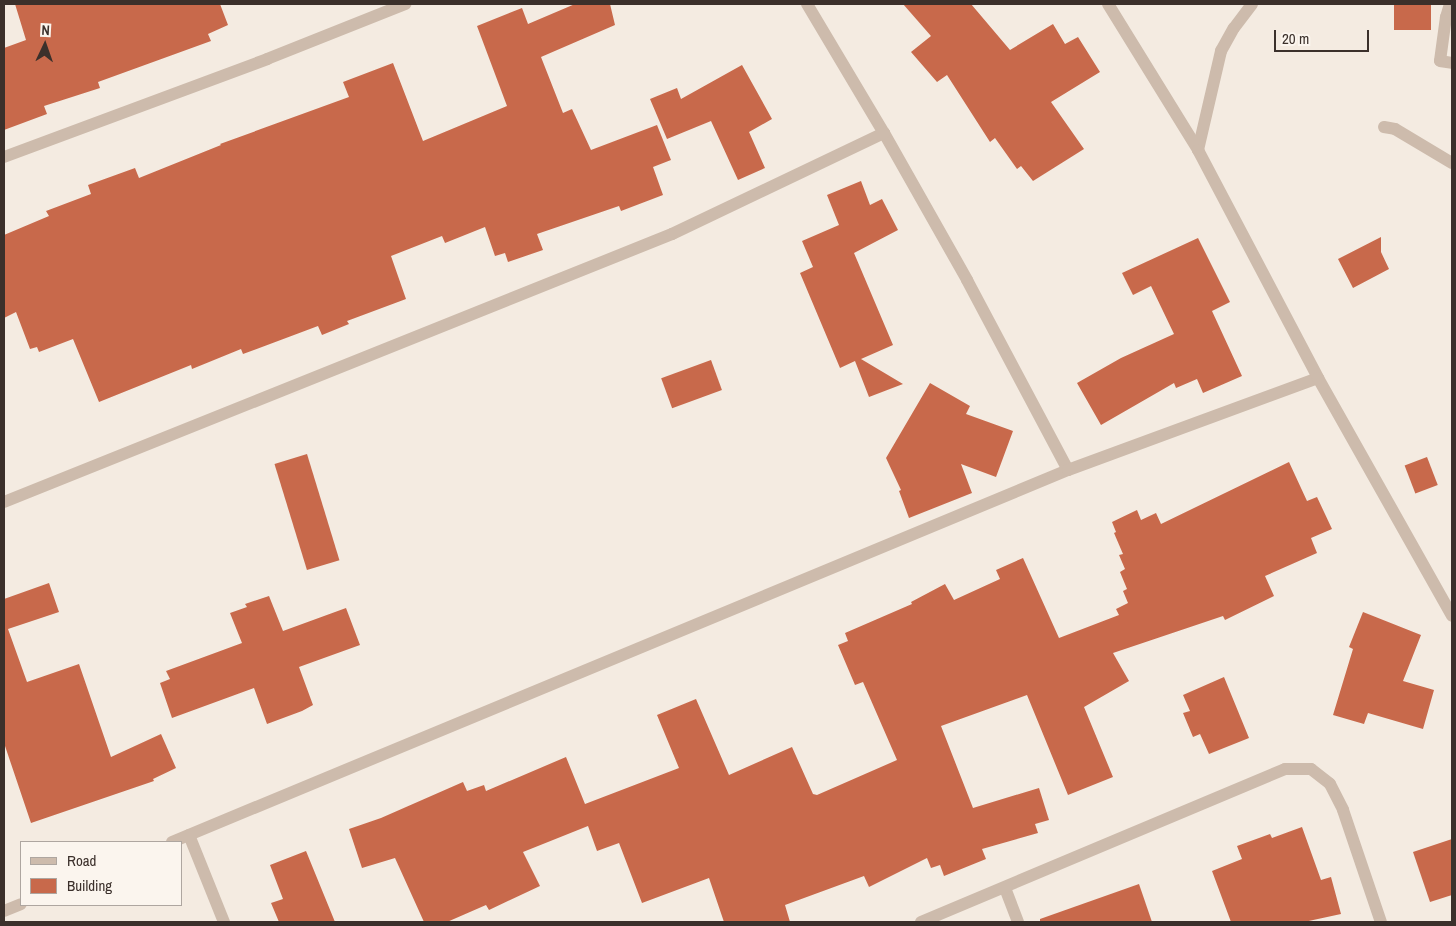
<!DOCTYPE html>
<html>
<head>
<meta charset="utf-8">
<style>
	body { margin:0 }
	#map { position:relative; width:1456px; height:926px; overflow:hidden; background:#f4ebe1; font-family:"Archivo Narrow",sans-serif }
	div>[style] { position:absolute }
	.building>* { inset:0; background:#c8694b; transform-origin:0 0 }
	.minor>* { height:12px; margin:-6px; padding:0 6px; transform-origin:6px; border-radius:6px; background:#cdbbac }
	.tertiary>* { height:12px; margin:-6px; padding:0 6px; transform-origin:6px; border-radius:6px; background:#cdbbac }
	span { translate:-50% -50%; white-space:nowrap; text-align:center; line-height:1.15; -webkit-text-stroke:4px #fbf5ee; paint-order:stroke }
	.frame { position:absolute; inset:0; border:5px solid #3b302b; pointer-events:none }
	.legend { position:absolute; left:20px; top:841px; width:162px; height:65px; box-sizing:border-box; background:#fbf5ee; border:1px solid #aea6a0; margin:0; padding:6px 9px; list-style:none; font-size:15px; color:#3b302b }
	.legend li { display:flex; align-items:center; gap:10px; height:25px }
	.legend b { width:25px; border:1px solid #aea6a0 }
	.north { position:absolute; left:20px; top:20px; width:50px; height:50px; -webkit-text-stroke:4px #fbf5ee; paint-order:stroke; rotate:3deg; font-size:14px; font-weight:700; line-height:20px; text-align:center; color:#3b302b }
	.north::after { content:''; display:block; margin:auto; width:18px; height:22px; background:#3b302b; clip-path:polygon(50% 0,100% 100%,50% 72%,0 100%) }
	.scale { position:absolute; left:1274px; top:30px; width:95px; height:22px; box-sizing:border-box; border:2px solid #3b302b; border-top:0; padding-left:6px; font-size:15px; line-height:18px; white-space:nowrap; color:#3b302b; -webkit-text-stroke:4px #fbf5ee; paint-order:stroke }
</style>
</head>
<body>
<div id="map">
	<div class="building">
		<div style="clip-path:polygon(15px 4px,220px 4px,228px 25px,208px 34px,211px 41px,98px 82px,100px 88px,44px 106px,47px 114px,4px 130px,4px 48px,26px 40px)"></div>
		<div style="clip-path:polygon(575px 4px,610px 4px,615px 25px,541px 57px,563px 113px,572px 109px,591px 150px,657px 125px,671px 160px,653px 167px,663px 195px,621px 211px,619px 206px,537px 234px,543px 250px,508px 262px,505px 253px,495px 256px,485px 227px,445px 243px,442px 236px,391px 256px,406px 299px,347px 321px,349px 324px,322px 335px,318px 326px,243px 354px,241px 349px,192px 369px,191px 365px,99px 402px,73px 339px,39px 352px,37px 347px,30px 349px,16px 312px,4px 318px,4px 235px,49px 216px,46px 211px,91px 194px,88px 185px,135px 168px,139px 178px,221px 145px,220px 144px,349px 97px,343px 82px,393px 63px,423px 141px,507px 106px,477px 26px,522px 8px,528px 24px)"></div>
		<div style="clip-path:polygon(903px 4px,971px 4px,1010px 50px,1053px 24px,1065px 44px,1078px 37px,1100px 72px,1051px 102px,1084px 149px,1033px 181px,1021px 166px,1017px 169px,995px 138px,990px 142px,947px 75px,937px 82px,911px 52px,931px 36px)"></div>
		<div style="left:1394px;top:4px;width:37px;height:26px"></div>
		<div style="clip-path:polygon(742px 65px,772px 119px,749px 132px,765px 168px,738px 180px,711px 121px,667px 139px,650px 99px,677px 88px,681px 99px)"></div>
		<div style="clip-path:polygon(861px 181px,870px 205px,882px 199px,898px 230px,854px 253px,893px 345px,861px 359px,903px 384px,869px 397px,855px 361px,840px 368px,800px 273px,813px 267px,802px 241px,839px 225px,827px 195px)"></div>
		<div style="clip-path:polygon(1381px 237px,1381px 252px,1389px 269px,1353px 288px,1338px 259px)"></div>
		<div style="clip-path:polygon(1198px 238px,1230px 302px,1212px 311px,1242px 376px,1203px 393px,1197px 379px,1176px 388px,1174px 383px,1101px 425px,1077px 383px,1121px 358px,1174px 334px,1151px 286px,1133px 295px,1122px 273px)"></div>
		<div style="left:711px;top:360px;width:32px;height:53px;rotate:70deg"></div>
		<div style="clip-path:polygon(930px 383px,970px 406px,966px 414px,1013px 431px,996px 477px,961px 464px,972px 493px,909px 518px,899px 491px,901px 490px,886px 458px)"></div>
		<div style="left:307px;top:454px;width:111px;height:34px;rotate:73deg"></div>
		<div style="left:1427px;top:457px;width:30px;height:24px;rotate:69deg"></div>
		<div style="clip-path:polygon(1289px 462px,1307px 501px,1317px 497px,1332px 529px,1311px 538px,1317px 553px,1265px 576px,1274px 596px,1225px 620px,1223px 616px,1113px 653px,1129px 681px,1084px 707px,1113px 777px,1068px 795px,1027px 695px,941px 726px,973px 808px,1039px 788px,1049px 820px,1035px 824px,1038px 833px,982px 849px,986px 859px,944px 876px,940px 865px,931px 868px,927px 858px,869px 887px,864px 876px,785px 905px,790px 922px,724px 922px,709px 878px,642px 903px,619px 843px,597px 851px,588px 826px,523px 852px,540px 886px,489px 910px,486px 905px,447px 922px,424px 922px,395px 858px,362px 868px,349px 829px,381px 818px,463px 782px,467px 791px,484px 785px,486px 791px,566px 757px,585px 804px,679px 768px,657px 715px,696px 699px,729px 775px,792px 747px,813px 794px,817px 795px,897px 760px,863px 682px,855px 685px,838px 645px,848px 641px,845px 633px,912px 604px,911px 602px,945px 584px,954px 600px,1000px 579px,996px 570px,1023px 558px,1059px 638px,1119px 615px,1116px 609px,1128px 603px,1123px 591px,1127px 589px,1120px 572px,1125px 569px,1119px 555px,1123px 554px,1114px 533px,1116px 532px,1112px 522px,1137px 510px,1141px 520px,1156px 513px,1161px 524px)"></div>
		<div style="clip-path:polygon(49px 583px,59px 612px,8px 629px,27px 682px,79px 664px,111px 757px,161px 734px,176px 768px,153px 779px,154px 781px,31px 823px,4px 743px,4px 599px)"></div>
		<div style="clip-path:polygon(269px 596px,283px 631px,346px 608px,360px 645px,299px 667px,313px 705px,302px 711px,267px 724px,254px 688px,172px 718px,160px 683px,170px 679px,166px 671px,242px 643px,230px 613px,247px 607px,245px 604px)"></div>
		<div style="clip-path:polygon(1363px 612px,1421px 635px,1403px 681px,1434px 690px,1423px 729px,1368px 713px,1364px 724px,1333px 715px,1353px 649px,1349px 647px)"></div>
		<div style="clip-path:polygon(1224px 677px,1249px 738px,1209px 754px,1200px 734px,1193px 737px,1183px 713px,1190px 711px,1183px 695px)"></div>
		<div style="clip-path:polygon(1302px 827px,1321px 880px,1331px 877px,1341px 914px,1304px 922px,1231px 922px,1212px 871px,1242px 859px,1237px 846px,1270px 834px,1272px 838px)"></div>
		<div style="clip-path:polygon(1452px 839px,1452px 895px,1430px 902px,1413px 852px)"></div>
		<div style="clip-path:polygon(306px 851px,335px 922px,279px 922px,271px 903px,283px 899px,270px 865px)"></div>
		<div style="clip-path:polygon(1139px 884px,1152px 922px,1040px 922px,1040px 919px)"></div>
	</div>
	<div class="minor">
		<div style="left:807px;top:4px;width:150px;rotate:59.2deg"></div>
		<div style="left:884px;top:133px;width:169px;rotate:60.5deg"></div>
		<div style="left:967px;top:280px;width:215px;rotate:62deg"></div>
		<div style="left:1450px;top:4px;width:14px;rotate:107deg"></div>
		<div style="left:1446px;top:17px;width:44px;rotate:97.8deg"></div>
		<div style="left:1440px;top:61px;width:12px;rotate:9deg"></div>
		<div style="left:1384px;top:127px;width:11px;rotate:10deg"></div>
		<div style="left:1395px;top:129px;width:66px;rotate:30.8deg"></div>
		<div style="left:1198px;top:150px;width:102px;rotate:-76.9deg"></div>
		<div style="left:1221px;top:51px;width:26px;rotate:-61deg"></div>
		<div style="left:1234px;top:28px;width:30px;rotate:-53deg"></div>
		<div style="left:4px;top:157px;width:281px;rotate:-20.4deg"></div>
		<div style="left:267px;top:59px;width:149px;rotate:-21.7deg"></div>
		<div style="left:4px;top:502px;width:720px;rotate:-21.86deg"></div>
		<div style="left:672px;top:234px;width:235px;rotate:-25.5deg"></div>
		<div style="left:189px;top:835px;width:94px;rotate:68.1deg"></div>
		<div style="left:172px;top:842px;width:970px;rotate:-22.55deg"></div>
		<div style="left:1068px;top:470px;width:266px;rotate:-20.2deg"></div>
		<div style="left:1005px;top:888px;width:36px;rotate:69deg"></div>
		<div style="left:4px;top:911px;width:18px;rotate:-22deg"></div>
		<div style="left:921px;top:922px;width:395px;rotate:-22.8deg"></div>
		<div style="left:1285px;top:769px;width:26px"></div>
		<div style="left:1311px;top:769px;width:24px;rotate:38deg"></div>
		<div style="left:1330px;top:784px;width:29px;rotate:63deg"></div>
		<div style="left:1343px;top:810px;width:118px;rotate:71.3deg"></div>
	</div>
	<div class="tertiary">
		<div style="left:1108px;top:4px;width:172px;rotate:58.3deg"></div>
		<div style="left:1198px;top:150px;width:258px;rotate:62.2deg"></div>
		<div style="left:1318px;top:378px;width:273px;rotate:60.6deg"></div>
	</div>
	<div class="frame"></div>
	<ul class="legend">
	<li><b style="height:6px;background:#cdbbac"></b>Road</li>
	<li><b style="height:14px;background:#c8694b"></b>Building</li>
	</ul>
	<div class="north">N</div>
	<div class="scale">20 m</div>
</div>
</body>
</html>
